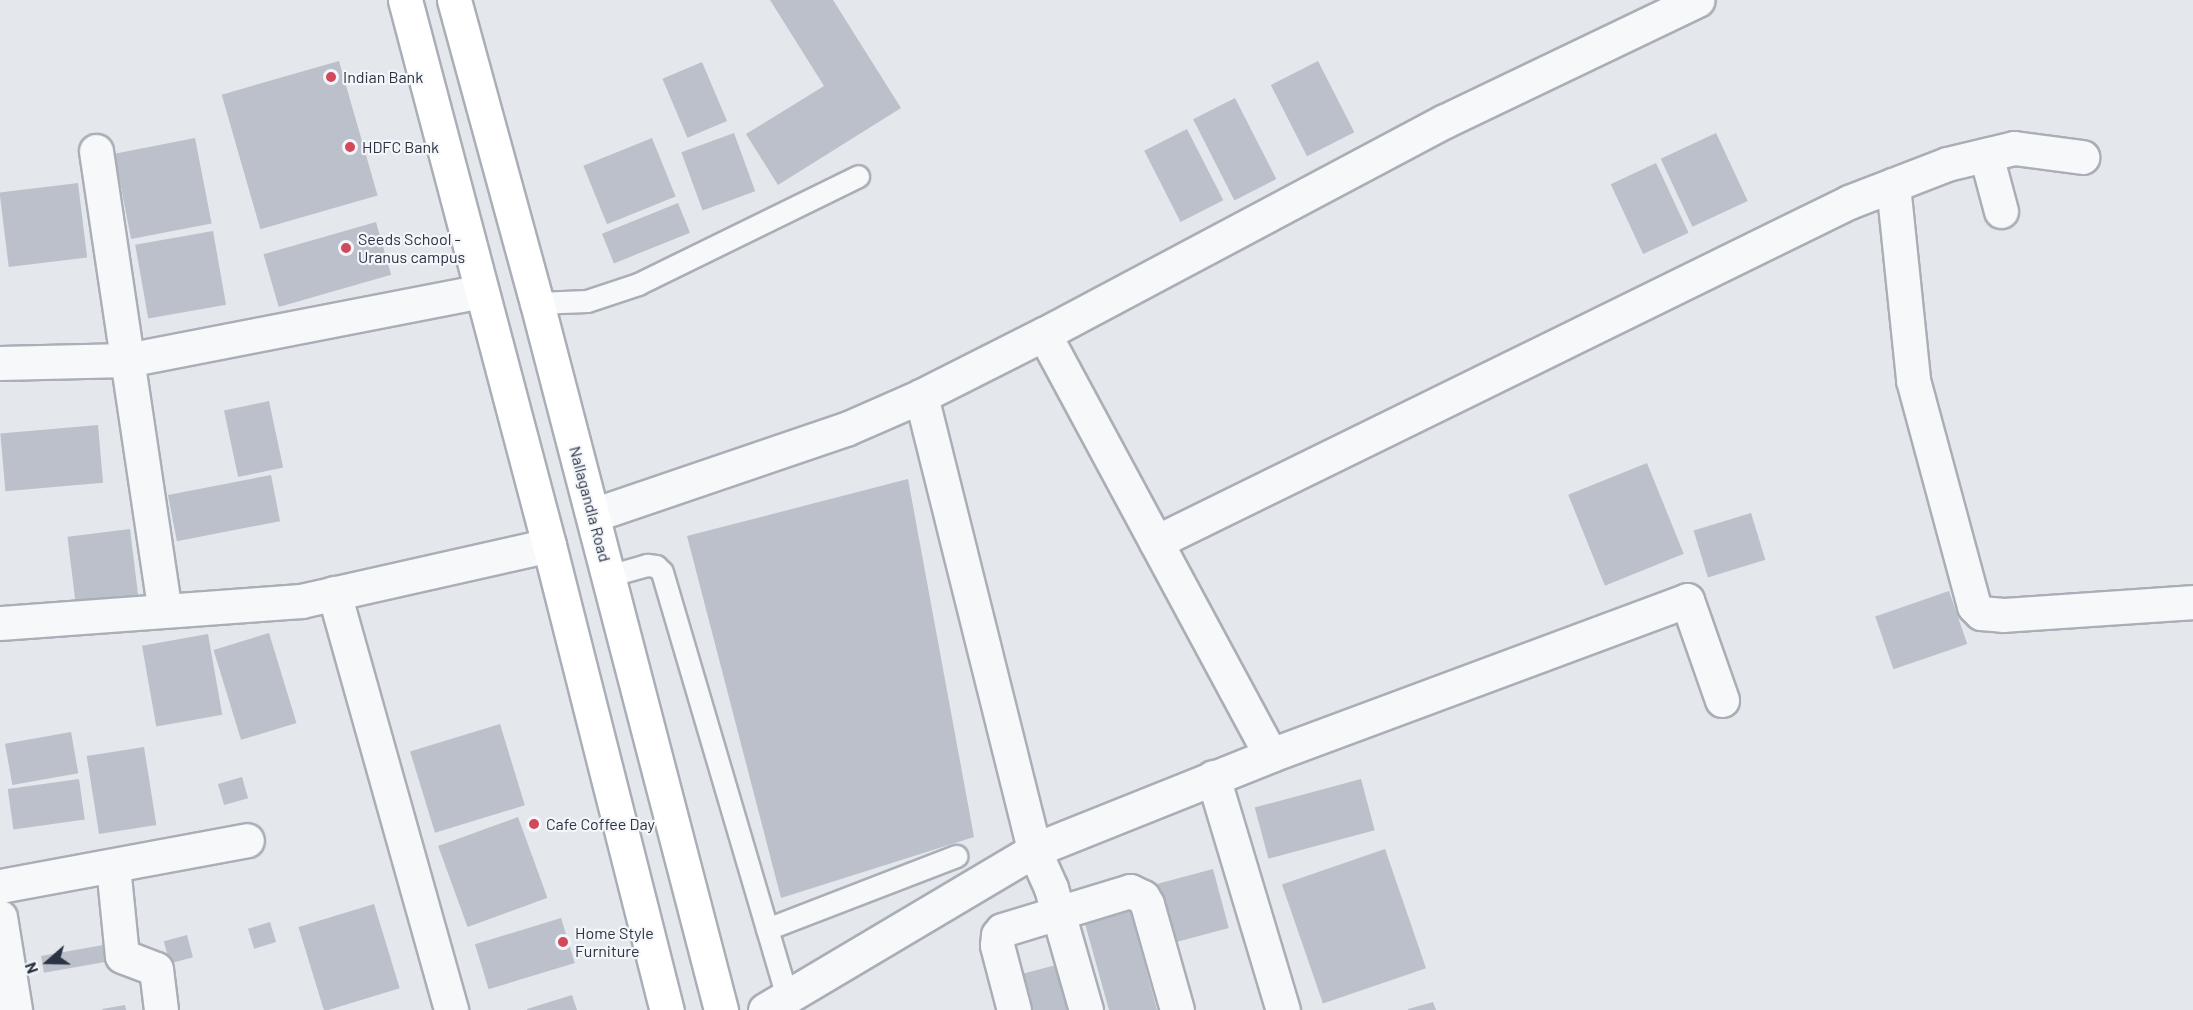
<!DOCTYPE html>
<html>
<head>
<meta charset="utf-8">
<style>
	body { margin:0 }
	#map { position:relative; width:2193px; height:1010px; overflow:hidden; background:#e4e7ec; font-family:Barlow,sans-serif }
	div>[style] { position:absolute }
	.building>* { inset:0; background:#bbc0ca; transform-origin:0 0 }
	.roads { filter:drop-shadow(2px 0 #a9aeb7) drop-shadow(-2px 0 #a9aeb7) drop-shadow(0 2px #a9aeb7) drop-shadow(0 -2px #a9aeb7) }
	.lane>* { height:21px; margin:-10.5px; padding:0 10.5px; transform-origin:10.5px; border-radius:10.5px; background:#f7f8fa }
	.street>* { height:33px; margin:-16.5px; padding:0 16.5px; transform-origin:16.5px; border-radius:16.5px; background:#f7f8fa }
	.primary>* { height:33px; margin:-16.5px; padding:0 16.5px; transform-origin:16.5px; border-radius:16.5px; background:#fff }
	.dots>* { width:16px; height:16px; translate:-50% -50%; box-sizing:border-box; border:3px solid #f4f6f9; border-radius:50% }
	span { translate:-50% -50%; white-space:nowrap; text-align:center; line-height:1.15; -webkit-text-stroke:4.5px #f4f6f9; paint-order:stroke }
	.poi-label { font-size:16px; color:#2b3445 }
	.left { translate:0 -50%; text-align:left }
	.street-label { font-size:16px; color:#2b3445 }
	.north { position:absolute; left:18px; top:932px; width:60px; height:60px; -webkit-text-stroke:4px #f4f6f9; paint-order:stroke; rotate:250deg; font-size:16px; font-weight:700; line-height:24px; text-align:center; color:#2b3445 }
	.north::after { content:''; display:block; margin:auto; width:21px; height:27px; background:#2b3445; clip-path:polygon(50% 0,100% 100%,50% 72%,0 100%) }
</style>
</head>
<body>
<div id="map">
	<div class="building">
		<div style="clip-path:polygon(770px 0,833px 0,901px 108px,778px 185px,746px 134px,824px 86px)"></div>
		<div style="left:339px;top:61px;width:140px;height:122px;rotate:74deg"></div>
		<div style="left:1318px;top:61px;width:80px;height:53px;rotate:63deg"></div>
		<div style="left:702px;top:62px;width:64px;height:43px;rotate:67deg"></div>
		<div style="left:1235px;top:98px;width:91px;height:47px;rotate:63deg"></div>
		<div style="left:1187px;top:129px;width:80px;height:48px;rotate:63deg"></div>
		<div style="left:734px;top:133px;width:62px;height:56px;rotate:70deg"></div>
		<div style="left:1716px;top:133px;width:75px;height:61px;rotate:65deg"></div>
		<div style="left:195px;top:138px;width:87px;height:82px;rotate:79deg"></div>
		<div style="left:652px;top:138px;width:63px;height:74px;rotate:68deg"></div>
		<div style="left:1656px;top:163px;width:77px;height:50px;rotate:65deg"></div>
		<div style="left:78px;top:183px;width:75px;height:79px;rotate:83deg"></div>
		<div style="left:678px;top:203px;width:32px;height:82px;rotate:68deg"></div>
		<div style="left:376px;top:222px;width:55px;height:117px;rotate:74deg"></div>
		<div style="left:213px;top:231px;width:75px;height:79px;rotate:80deg"></div>
		<div style="left:269px;top:401px;width:68px;height:46px;rotate:78deg"></div>
		<div style="left:98px;top:425px;width:58px;height:98px;rotate:85deg"></div>
		<div style="left:1647px;top:463px;width:98px;height:85px;rotate:68deg"></div>
		<div style="left:271px;top:475px;width:47px;height:105px;rotate:79deg"></div>
		<div style="clip-path:polygon(908px 479px,974px 837px,781px 898px,687px 536px)"></div>
		<div style="left:1751px;top:513px;width:49px;height:60px;rotate:73deg"></div>
		<div style="left:130px;top:529px;width:70px;height:63px;rotate:83deg"></div>
		<div style="left:1949px;top:591px;width:56px;height:78px;rotate:71deg"></div>
		<div style="left:269px;top:633px;width:94px;height:58px;rotate:73deg"></div>
		<div style="left:208px;top:634px;width:82px;height:67px;rotate:80deg"></div>
		<div style="left:500px;top:724px;width:85px;height:94px;rotate:73deg"></div>
		<div style="left:71px;top:732px;width:42px;height:67px;rotate:80deg"></div>
		<div style="left:144px;top:747px;width:79px;height:58px;rotate:81deg"></div>
		<div style="left:242px;top:777px;width:22px;height:25px;rotate:74deg"></div>
		<div style="left:79px;top:779px;width:41px;height:72px;rotate:82deg"></div>
		<div style="left:1361px;top:779px;width:53px;height:110px;rotate:75deg"></div>
		<div style="left:518px;top:817px;width:86px;height:85px;rotate:70deg"></div>
		<div style="left:1385px;top:849px;width:126px;height:109px;rotate:71deg"></div>
		<div style="left:1213px;top:869px;width:61px;height:60px;rotate:75deg"></div>
		<div style="clip-path:polygon(1128px 902px,1157px 1010px,1109px 1010px,1082px 913px)"></div>
		<div style="left:374px;top:904px;width:88px;height:79px;rotate:73deg"></div>
		<div style="left:561px;top:918px;width:47px;height:90px;rotate:73deg"></div>
		<div style="left:270px;top:922px;width:21px;height:23px;rotate:73deg"></div>
		<div style="left:187px;top:935px;width:23px;height:24px;rotate:75deg"></div>
		<div style="left:109px;top:944px;width:17px;height:69px;rotate:80deg"></div>
		<div style="clip-path:polygon(1056px 965px,1068px 1010px,1016px 1010px,1007px 978px)"></div>
		<div style="clip-path:polygon(572px 995px,577px 1010px,527px 1010px,527px 1009px)"></div>
		<div style="clip-path:polygon(1433px 1002px,1436px 1010px,1408px 1010px,1408px 1009px)"></div>
		<div style="clip-path:polygon(125px 1005px,126px 1010px,103px 1010px,102px 1009px)"></div>
	</div>
	<div class="roads">
		<div class="lane">
			<div style="left:537px;top:303px;width:50px;rotate:-2.3deg"></div>
			<div style="left:587px;top:301px;width:54px;rotate:-18.4deg"></div>
			<div style="left:638px;top:284px;width:245px;rotate:-26.1deg"></div>
			<div style="left:608px;top:576px;width:41px;rotate:-15.8deg"></div>
			<div style="left:647px;top:565px;width:9px;rotate:6deg"></div>
			<div style="left:656px;top:566px;width:8px;rotate:45deg"></div>
			<div style="left:662px;top:572px;width:443px;rotate:73.6deg"></div>
			<div style="left:767px;top:929px;width:203px;rotate:-21.1deg"></div>
		</div>
		<div class="street">
			<div style="left:96px;top:151px;width:464px;rotate:81.5deg"></div>
			<div style="left:1986px;top:155px;width:58px;rotate:75deg"></div>
			<div style="left:1893px;top:185px;width:196px;rotate:84.1deg"></div>
			<div style="left:1913px;top:380px;width:234px;rotate:74.9deg"></div>
			<div style="left:1974px;top:606px;width:10px;rotate:45deg"></div>
			<div style="left:1981px;top:613px;width:22px;rotate:5deg"></div>
			<div style="left:2003px;top:615px;width:190px;rotate:-3.9deg"></div>
			<div style="left:1044px;top:334px;width:478px;rotate:61.7deg"></div>
			<div style="left:0;top:363px;width:127px;rotate:-1.4deg"></div>
			<div style="left:127px;top:360px;width:361px;rotate:-11deg"></div>
			<div style="left:921px;top:396px;width:468px;rotate:76deg"></div>
			<div style="left:1034px;top:850px;width:42px;rotate:65.9deg"></div>
			<div style="left:1051px;top:888px;width:127px;rotate:74deg"></div>
			<div style="left:593px;top:515px;width:267px;rotate:-18.8deg"></div>
			<div style="left:846px;top:429px;width:82px;rotate:-23.7deg"></div>
			<div style="left:921px;top:396px;width:138px;rotate:-26.8deg"></div>
			<div style="left:1044px;top:334px;width:454px;rotate:-28deg"></div>
			<div style="left:1445px;top:121px;width:280px;rotate:-25.6deg"></div>
			<div style="left:1156px;top:542px;width:772px;rotate:-26.13deg"></div>
			<div style="left:1849px;top:202px;width:105px;rotate:-21.2deg"></div>
			<div style="left:1947px;top:164px;width:69px;rotate:-13.4deg"></div>
			<div style="left:2014px;top:148px;width:69px;rotate:7.5deg"></div>
			<div style="left:334px;top:593px;width:433px;rotate:74.3deg"></div>
			<div style="left:0;top:623px;width:302px;rotate:-4.2deg"></div>
			<div style="left:301px;top:601px;width:254px;rotate:-12.7deg"></div>
			<div style="left:1213px;top:777px;width:243px;rotate:73.3deg"></div>
			<div style="left:113px;top:866px;width:90px;rotate:84.3deg"></div>
			<div style="left:122px;top:956px;width:36px;rotate:21deg"></div>
			<div style="left:156px;top:969px;width:41px;rotate:83deg"></div>
			<div style="left:0;top:886px;width:251px;rotate:-10.5deg"></div>
			<div style="left:0;top:917px;width:94px;rotate:80.8deg"></div>
			<div style="left:765px;top:1010px;width:313px;rotate:-30.7deg"></div>
			<div style="left:1034px;top:850px;width:255px;rotate:-21.8deg"></div>
			<div style="left:1271px;top:755px;width:444px;rotate:-20.4deg"></div>
			<div style="left:1687px;top:600px;width:106px;rotate:70.7deg"></div>
			<div style="left:1014px;top:1010px;width:67px;rotate:-104.7deg"></div>
			<div style="left:997px;top:945px;width:10px;rotate:-84deg"></div>
			<div style="left:998px;top:935px;width:6px;rotate:-51deg"></div>
			<div style="left:1002px;top:930px;width:134px;rotate:-16.9deg"></div>
			<div style="left:1130px;top:891px;width:14px;rotate:25deg"></div>
			<div style="left:1143px;top:897px;width:8px;rotate:60deg"></div>
			<div style="left:1147px;top:904px;width:110px;rotate:74.2deg"></div>
		</div>
		<div class="primary">
			<div style="left:405px;top:0;width:564px;rotate:75.2deg"></div>
			<div style="left:549px;top:545px;width:480px;rotate:75.8deg"></div>
			<div style="left:454px;top:0;width:314px;rotate:74.7deg"></div>
			<div style="left:537px;top:303px;width:731px;rotate:75.41deg"></div>
		</div>
	</div>
	<div class="dots">
		<div style="left:331px;top:77px;background:#d1495b"></div>
		<div style="left:350px;top:147px;background:#d1495b"></div>
		<div style="left:346px;top:248px;background:#d1495b"></div>
		<div style="left:534px;top:824px;background:#d1495b"></div>
		<div style="left:563px;top:942px;background:#d1495b"></div>
	</div>
	<div class="poi-label">
		<span class="left" style="left:343px;top:77px">Indian Bank</span>
		<span class="left" style="left:362px;top:147px">HDFC Bank</span>
		<span class="left" style="left:358px;top:248px">Seeds School -<br>Uranus campus</span>
		<span class="left" style="left:546px;top:824px">Cafe Coffee Day</span>
		<span class="left" style="left:575px;top:942px">Home Style<br>Furniture</span>
	</div>
	<div class="street-label">
		<span style="left:590px;top:504px;rotate:75deg">Nallagandla Road</span>
	</div>
	<div class="north">N</div>
</div>
</body>
</html>
